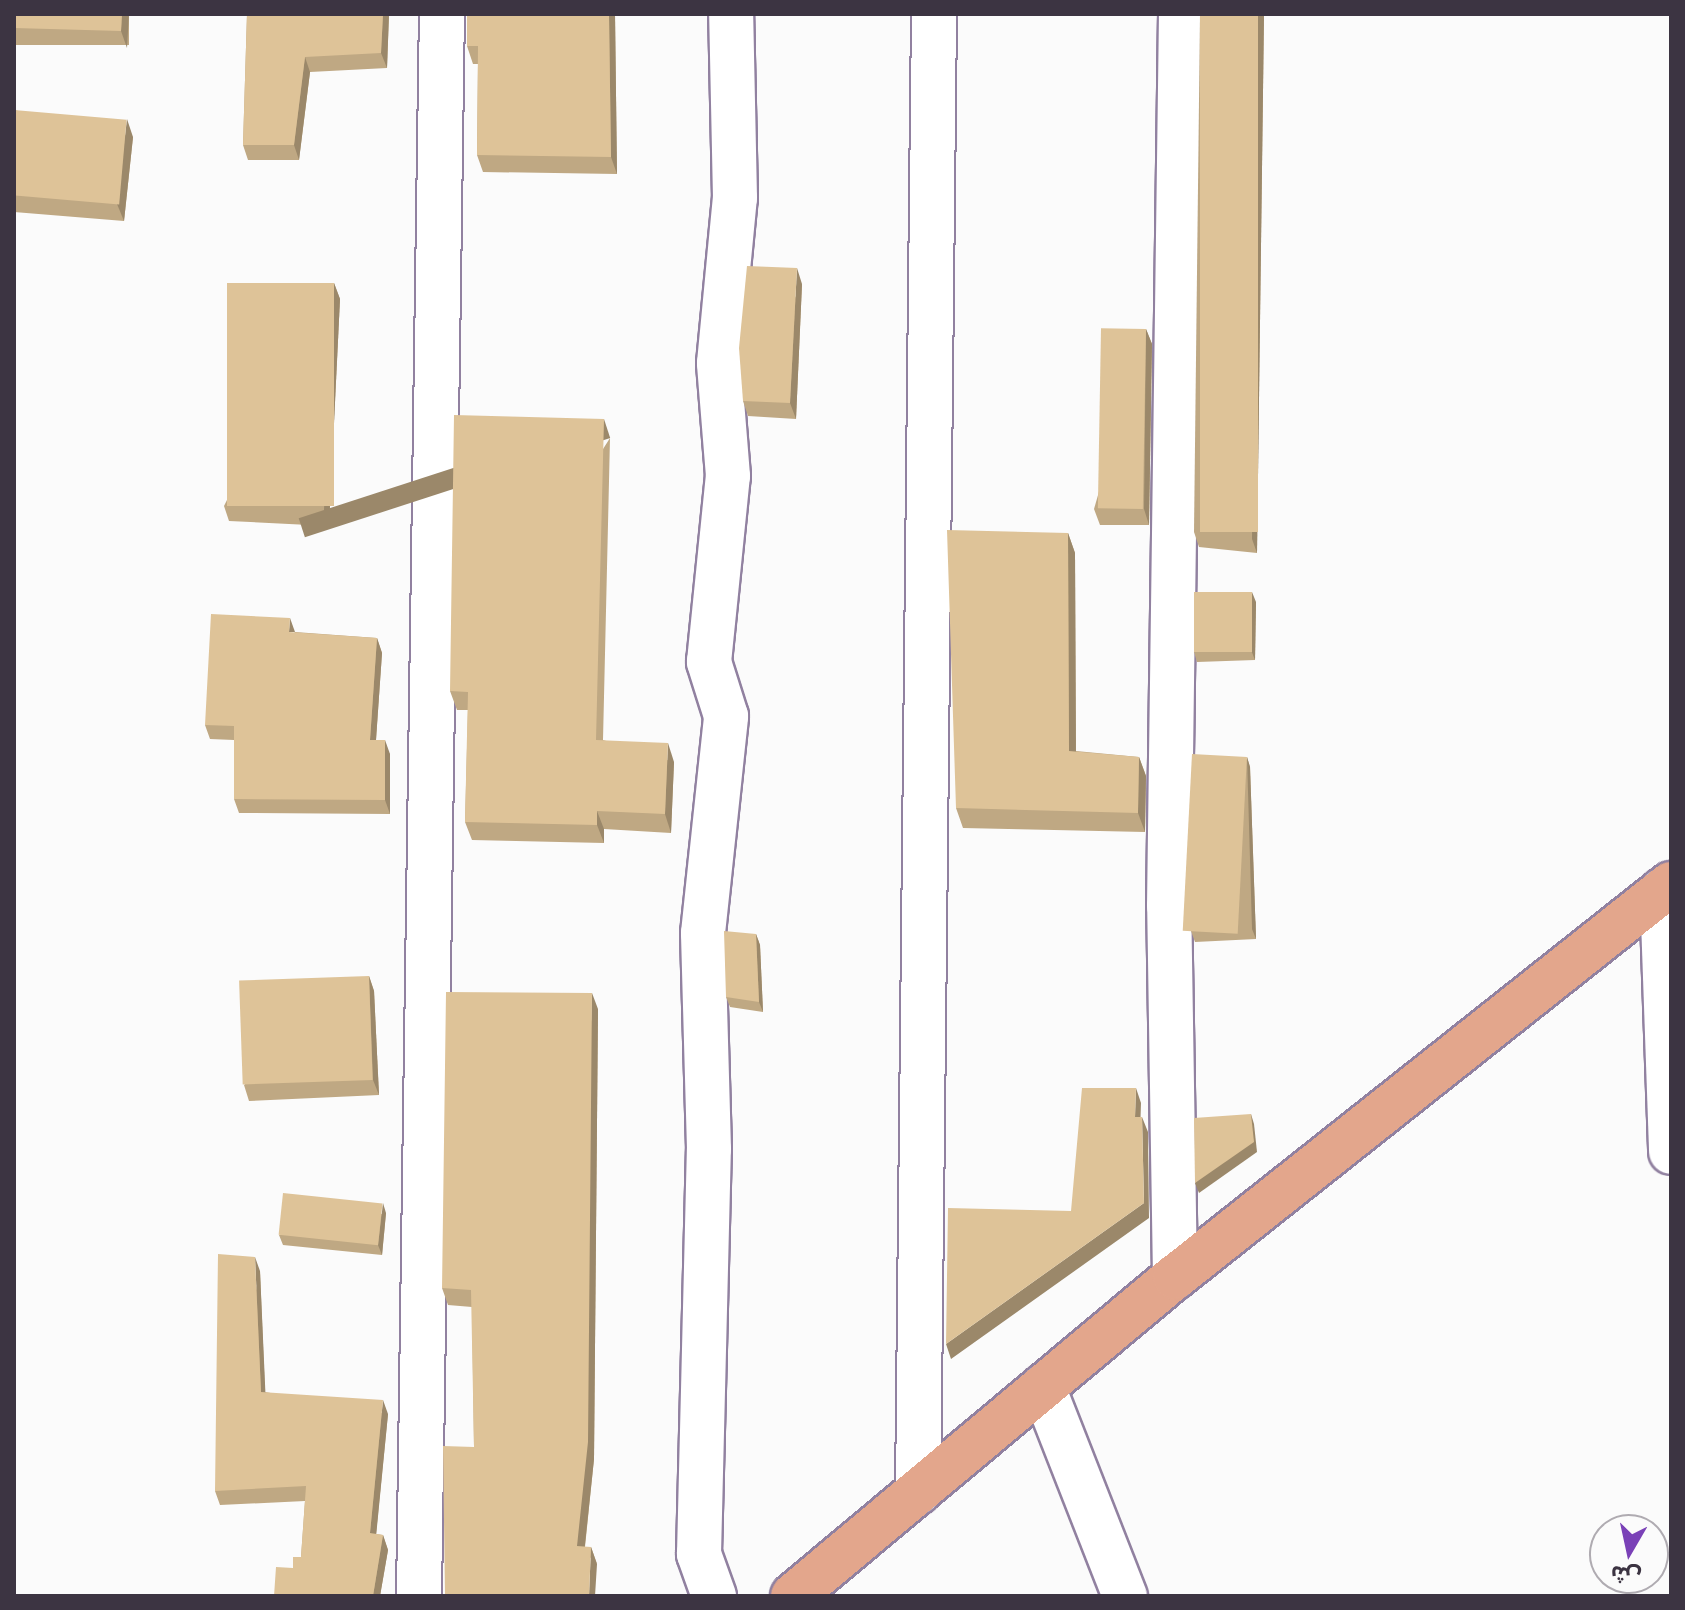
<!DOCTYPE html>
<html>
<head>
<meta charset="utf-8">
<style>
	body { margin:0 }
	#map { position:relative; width:1685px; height:1610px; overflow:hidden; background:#fbfbfb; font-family:"Titillium Web","Noto Sans Arabic",sans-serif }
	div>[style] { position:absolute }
	.roads { filter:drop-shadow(2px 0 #9181a0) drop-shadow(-2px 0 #9181a0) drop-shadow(0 2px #9181a0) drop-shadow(0 -2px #9181a0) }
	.minor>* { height:44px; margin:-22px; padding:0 22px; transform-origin:22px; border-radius:22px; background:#fff }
	.major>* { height:44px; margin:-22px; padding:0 22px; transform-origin:22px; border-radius:22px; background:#e3a68c }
	.wall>* { inset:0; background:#bfa883; transform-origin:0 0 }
	.shaded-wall>* { inset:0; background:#9b886a; transform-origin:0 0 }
	.building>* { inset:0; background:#dec398; transform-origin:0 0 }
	span { translate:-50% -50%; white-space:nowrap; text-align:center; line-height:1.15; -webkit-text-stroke:6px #fbfbfb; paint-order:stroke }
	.frame { position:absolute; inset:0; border:16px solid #3c3442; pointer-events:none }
	.north { position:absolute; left:1589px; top:1514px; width:80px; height:80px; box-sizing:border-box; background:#fbfbfb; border:2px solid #afabb1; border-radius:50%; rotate:189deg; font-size:22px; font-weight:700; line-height:32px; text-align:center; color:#3c3442 }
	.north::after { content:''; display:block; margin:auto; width:28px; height:36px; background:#7a41b7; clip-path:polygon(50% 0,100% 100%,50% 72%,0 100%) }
</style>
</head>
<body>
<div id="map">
	<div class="roads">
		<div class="minor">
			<div style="left:1662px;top:891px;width:261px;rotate:88deg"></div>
			<div style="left:1175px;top:1277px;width:371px;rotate:-90.9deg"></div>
			<div style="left:1169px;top:906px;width:892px;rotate:-89.23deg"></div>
			<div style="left:1043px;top:1387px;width:225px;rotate:68.6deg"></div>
			<div style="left:918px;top:1492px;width:1478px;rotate:-89.38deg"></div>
			<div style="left:419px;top:1596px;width:1582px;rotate:-89.17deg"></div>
			<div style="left:714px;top:1596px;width:45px;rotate:-109.7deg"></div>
			<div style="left:699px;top:1554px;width:405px;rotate:-88.6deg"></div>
			<div style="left:709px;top:1149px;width:216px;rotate:-91.6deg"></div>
			<div style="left:703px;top:933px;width:218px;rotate:-83.9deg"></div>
			<div style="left:726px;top:716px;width:57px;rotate:-107.5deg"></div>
			<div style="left:709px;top:662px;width:187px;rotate:-84.2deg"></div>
			<div style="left:728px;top:476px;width:113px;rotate:-94.6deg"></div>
			<div style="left:719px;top:363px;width:166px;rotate:-84.5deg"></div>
			<div style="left:735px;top:198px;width:184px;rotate:-91.2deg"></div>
		</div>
		<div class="major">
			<div style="left:793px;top:1596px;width:498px;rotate:-39.9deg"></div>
			<div style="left:1175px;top:1277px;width:633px;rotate:-38.39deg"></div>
		</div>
	</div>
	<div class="wall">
		<div style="left:14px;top:14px;width:115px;height:31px"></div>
		<div style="clip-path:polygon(247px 14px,389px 14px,387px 68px,310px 72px,299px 160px,248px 160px,243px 145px)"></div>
		<div style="clip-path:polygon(615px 14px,617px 174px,483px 172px,477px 155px,478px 64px,473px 64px,467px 46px)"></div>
		<div style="clip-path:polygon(1200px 14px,1264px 14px,1257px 553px,1199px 547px,1194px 532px)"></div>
		<div style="clip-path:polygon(14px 110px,133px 137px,124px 221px,14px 212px)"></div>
		<div style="clip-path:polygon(334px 283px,340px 299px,329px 526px,229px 521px,224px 506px)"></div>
		<div style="clip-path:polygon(802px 284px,796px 419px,748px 416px,743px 401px)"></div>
		<div style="clip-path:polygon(1146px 329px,1152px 344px,1149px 525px,1100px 525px,1094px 509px)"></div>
		<div style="clip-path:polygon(610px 438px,603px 740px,674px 762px,671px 833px,604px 829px,604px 843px,472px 840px,465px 822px,468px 710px,457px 710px,450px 691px)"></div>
		<div style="clip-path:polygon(1068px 533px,1075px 553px,1076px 751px,1139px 757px,1146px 776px,1145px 832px,963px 828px,956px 808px)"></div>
		<div style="clip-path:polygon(1256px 602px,1255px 660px,1197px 662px,1194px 652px)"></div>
		<div style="clip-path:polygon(295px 632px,377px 638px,382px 653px,376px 740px,390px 754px,390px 814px,239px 813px,234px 799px,234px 740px,210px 739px,205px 725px)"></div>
		<div style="clip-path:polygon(1247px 757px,1250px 767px,1256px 939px,1195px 942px,1191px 931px)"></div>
		<div style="clip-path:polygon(756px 934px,760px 945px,763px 1012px,730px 1007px,726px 997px)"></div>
		<div style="clip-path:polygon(369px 976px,374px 991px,379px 1095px,249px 1101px,244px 1085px)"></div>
		<div style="clip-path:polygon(598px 1009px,594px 1459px,585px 1547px,591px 1547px,597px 1564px,474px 1447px,472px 1307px,448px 1305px,442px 1288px)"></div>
		<div style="clip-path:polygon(386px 1213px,382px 1255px,283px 1245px,279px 1235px)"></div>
		<div style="clip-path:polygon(260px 1271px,265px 1392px,388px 1414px,376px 1534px,383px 1535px,388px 1550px,380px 1596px,274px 1596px,301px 1557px,305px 1501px,220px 1505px,215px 1491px)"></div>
	</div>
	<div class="shaded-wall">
		<div style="clip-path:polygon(122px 14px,129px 14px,127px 48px,121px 31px)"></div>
		<div style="clip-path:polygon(383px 14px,389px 14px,387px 68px,381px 53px)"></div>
		<div style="clip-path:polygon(609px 14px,615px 14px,617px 174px,611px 157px)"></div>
		<div style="clip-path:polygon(1258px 14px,1264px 14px,1257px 553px,1252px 539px)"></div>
		<div style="clip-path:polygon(305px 57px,310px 72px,299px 160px,294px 145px)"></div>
		<div style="clip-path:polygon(127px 119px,133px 137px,124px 221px,117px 204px)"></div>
		<div style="clip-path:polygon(797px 268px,802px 284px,796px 419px,790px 403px)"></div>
		<div style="clip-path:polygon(334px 283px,340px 299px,329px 526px,324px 510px)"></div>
		<div style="clip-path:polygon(1146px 329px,1152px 344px,1149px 525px,1144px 509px)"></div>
		<div style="left:604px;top:419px;width:20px;height:321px;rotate:72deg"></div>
		<div style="clip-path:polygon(1068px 533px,1075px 553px,1076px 771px,1069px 751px)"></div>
		<div style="clip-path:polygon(1252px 592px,1256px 602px,1255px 660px,1251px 650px)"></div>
		<div style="clip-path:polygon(290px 618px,295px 632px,289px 632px)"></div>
		<div style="clip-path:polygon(377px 638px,382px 653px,375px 754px,370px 740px)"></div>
		<div style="clip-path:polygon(385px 740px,390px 754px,390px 814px,385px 800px)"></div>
		<div style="clip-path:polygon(668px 743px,674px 762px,671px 833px,665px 814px)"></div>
		<div style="clip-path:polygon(1139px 757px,1146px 776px,1145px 832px,1138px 813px)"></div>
		<div style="clip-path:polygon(1247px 757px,1250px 767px,1256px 939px,1252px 929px)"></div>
		<div style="clip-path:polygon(597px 811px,604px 829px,604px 843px,597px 825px)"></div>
		<div style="clip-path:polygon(756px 934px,760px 945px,763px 1012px,759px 1002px)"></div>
		<div style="clip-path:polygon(369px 976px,374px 991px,379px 1095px,373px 1080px)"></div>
		<div style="clip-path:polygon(592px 993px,598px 1009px,594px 1459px,583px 1563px,577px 1546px)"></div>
		<div style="clip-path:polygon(1136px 1088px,1141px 1103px,1140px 1133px,1135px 1117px)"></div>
		<div style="clip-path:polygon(1251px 1114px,1254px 1124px,1257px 1152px,1199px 1193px,1195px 1183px)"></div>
		<div style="clip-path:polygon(1142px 1117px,1148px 1132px,1149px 1218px,951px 1359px,946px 1344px,1144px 1203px)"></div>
		<div style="clip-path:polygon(383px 1203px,386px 1213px,382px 1255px,378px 1245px)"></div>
		<div style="clip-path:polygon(255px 1257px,260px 1271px,266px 1406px,261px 1392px)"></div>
		<div style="clip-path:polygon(383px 1400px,388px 1414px,375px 1547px,370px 1533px)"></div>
		<div style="clip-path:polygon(383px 1535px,388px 1550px,380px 1596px,373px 1596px)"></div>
		<div style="clip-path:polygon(591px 1547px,597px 1564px,595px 1596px,589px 1596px)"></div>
	</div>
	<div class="building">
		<div style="clip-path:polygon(14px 14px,122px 14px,121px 31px,14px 28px)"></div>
		<div style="clip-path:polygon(247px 14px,383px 14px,381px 53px,305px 57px,294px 145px,243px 145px)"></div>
		<div style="clip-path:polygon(467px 14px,609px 14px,611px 157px,477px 155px,478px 46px,467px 46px)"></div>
		<div style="left:1200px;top:14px;width:58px;height:518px"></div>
		<div style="left:14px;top:110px;width:113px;height:85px;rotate:5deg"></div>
		<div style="clip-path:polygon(747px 266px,797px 268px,790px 403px,743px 401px,739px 348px)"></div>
		<div style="left:227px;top:283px;width:107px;height:223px"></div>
		<div style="left:1146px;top:329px;width:180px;height:45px;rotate:91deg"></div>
		<div style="clip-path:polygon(454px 415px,604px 419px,596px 740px,668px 743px,665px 814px,597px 811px,597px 825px,465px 822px,468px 692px,450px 691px)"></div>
		<div style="clip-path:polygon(947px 530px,1068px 533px,1069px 751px,1139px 757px,1138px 813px,956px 808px)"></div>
		<div style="left:1194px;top:592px;width:58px;height:60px"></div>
		<div style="clip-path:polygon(211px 614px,290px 618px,289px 632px,377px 638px,370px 740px,385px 740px,385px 800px,234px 799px,234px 726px,205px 725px)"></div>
		<div style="left:1192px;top:754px;width:55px;height:177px;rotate:3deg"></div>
		<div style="clip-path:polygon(724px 931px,756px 934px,759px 1002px,726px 997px)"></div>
		<div style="left:369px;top:976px;width:104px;height:130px;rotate:88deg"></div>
		<div style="clip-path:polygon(446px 992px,592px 993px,588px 1442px,577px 1546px,591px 1547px,589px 1596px,445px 1596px,443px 1446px,474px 1447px,471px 1290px,442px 1288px)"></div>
		<div style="clip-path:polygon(1082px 1088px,1136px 1088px,1135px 1117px,1142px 1117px,1144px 1203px,946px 1344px,948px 1208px,1071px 1211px)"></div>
		<div style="clip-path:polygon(1251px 1114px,1254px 1142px,1195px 1183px,1194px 1118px)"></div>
		<div style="left:283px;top:1193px;width:100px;height:42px;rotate:6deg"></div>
		<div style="clip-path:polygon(218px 1254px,255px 1257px,261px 1392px,383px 1400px,370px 1533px,383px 1535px,373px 1596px,274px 1596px,276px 1567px,293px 1568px,293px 1557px,301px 1557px,306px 1486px,215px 1491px)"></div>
	</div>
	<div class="frame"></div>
	<div class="north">ش</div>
</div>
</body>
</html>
